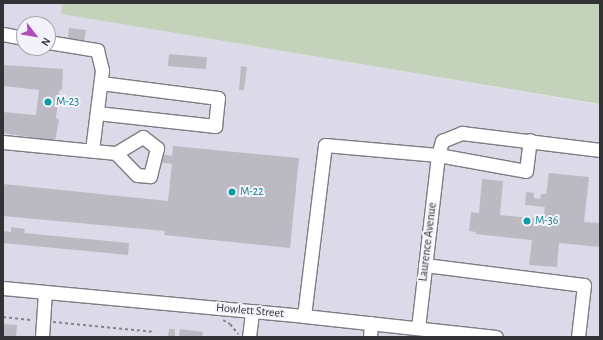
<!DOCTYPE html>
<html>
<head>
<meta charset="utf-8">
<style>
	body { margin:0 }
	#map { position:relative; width:603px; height:340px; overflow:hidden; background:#e6e5ed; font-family:"Alegreya Sans",sans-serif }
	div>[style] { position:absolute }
	.built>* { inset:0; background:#dcd9e9 }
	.green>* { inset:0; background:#c5d2bb }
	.building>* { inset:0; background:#bbbac2; transform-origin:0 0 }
	.path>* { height:2px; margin-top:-1px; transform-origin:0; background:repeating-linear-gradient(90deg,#848388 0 3px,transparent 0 6px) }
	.roads { filter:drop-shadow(1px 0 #7d7c83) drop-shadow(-1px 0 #7d7c83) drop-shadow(0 1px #7d7c83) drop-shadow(0 -1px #7d7c83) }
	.minor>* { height:13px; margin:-6.5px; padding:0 6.5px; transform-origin:6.5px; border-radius:6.5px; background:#fff }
	.dots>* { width:11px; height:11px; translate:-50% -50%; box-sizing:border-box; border:2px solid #f3f2fa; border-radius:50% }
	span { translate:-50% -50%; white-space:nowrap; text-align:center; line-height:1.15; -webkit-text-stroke:4px #f3f2fa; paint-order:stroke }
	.culture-label { font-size:12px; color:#0d838f }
	.left { translate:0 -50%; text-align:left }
	.street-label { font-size:12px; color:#333235 }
	.frame { position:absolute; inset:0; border:4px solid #333235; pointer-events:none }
	.north { position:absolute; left:16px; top:16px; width:40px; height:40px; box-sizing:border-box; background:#f3f2fa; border:1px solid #a6a5ab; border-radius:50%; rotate:121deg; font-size:11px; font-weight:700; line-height:16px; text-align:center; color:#333235 }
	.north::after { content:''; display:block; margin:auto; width:14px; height:18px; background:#ae4fb9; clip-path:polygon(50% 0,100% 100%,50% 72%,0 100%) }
</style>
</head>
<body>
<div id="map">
	<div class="built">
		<div style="clip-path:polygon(evenodd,3px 3px,62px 3px,61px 14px,600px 105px,600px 337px,3px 337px,3px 3px,24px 24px,48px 24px,48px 48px,24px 48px,24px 24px)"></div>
	</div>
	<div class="green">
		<div style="clip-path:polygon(62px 3px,600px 3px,600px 104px,61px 14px)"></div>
	</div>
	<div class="building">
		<div style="left:69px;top:28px;width:17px;height:11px;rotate:7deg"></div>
		<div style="left:169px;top:54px;width:38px;height:12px;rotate:5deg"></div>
		<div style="clip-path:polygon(3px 65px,63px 69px,62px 89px,59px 91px,56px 118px,59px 120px,55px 141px,3px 133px,3px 112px,36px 115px,39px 90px,3px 86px)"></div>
		<div style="clip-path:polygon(241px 66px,247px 67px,244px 90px,239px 90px)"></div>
		<div style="clip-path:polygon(173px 146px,299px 158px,290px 248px,164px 235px,165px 231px,3px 216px,3px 184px,168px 201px,172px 164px,159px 162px,160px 154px,172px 156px)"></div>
		<div style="clip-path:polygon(549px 173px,589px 177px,584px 222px,600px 223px,600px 247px,559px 243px,557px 267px,529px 265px,532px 240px,475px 234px,476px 232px,469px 231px,471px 212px,479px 213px,482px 179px,503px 181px,500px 215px,543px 219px,545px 207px,525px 205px,526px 192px,534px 193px,534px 198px,540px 199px,541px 194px,546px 194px)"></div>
		<div style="clip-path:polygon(11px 227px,25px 229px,24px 233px,129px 243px,128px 255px,3px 243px,3px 231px,11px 232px)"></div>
		<div style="left:3px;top:324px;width:14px;height:13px;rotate:4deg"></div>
		<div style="clip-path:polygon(169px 329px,175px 329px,175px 337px,168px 337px)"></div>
		<div style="clip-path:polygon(180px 329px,203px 332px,202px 337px,179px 337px)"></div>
	</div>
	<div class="path">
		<div style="left:3px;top:317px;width:30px;rotate:6deg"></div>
		<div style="left:223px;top:320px;width:8px;rotate:30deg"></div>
		<div style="left:230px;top:324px;width:13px;rotate:51deg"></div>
		<div style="left:53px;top:322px;width:102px;rotate:5.6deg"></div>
	</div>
	<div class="roads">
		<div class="minor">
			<div style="left:3px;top:34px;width:21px;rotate:11deg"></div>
			<div style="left:48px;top:42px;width:50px;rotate:9.3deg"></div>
			<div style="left:97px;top:50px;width:21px;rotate:76deg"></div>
			<div style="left:102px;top:70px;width:81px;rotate:97.1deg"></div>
			<div style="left:97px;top:113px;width:119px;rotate:6.3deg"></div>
			<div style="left:215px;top:126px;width:28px;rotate:-84deg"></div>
			<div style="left:218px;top:98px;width:118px;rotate:-172.7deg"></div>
			<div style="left:3px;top:142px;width:114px;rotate:5.6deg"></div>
			<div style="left:116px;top:153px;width:31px;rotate:-31deg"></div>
			<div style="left:143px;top:137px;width:18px;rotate:38deg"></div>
			<div style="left:157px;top:148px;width:29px;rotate:104deg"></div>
			<div style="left:150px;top:176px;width:13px;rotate:-176deg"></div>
			<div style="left:137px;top:175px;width:30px;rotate:-134deg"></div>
			<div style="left:425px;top:265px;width:160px;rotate:7.2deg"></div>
			<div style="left:584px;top:285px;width:52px;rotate:96.6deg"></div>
			<div style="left:3px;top:288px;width:302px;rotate:5.3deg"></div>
			<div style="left:304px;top:316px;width:193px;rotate:6.2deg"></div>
			<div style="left:304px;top:316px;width:172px;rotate:-83deg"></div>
			<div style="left:325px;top:145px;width:113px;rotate:5.1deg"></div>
			<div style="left:438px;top:155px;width:89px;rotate:10.3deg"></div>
			<div style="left:526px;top:171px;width:31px;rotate:-83deg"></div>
			<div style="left:418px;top:328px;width:174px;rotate:-83.4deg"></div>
			<div style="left:438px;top:155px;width:15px;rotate:-74deg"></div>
			<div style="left:442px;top:141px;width:22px;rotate:-22deg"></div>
			<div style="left:462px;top:133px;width:139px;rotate:7deg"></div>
			<div style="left:42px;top:337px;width:45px;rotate:-86.2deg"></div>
			<div style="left:249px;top:337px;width:26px;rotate:-83deg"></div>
			<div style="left:370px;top:337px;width:14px;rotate:-86deg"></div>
		</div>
	</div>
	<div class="dots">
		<div style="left:48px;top:102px;background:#0f9aa8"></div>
		<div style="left:232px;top:192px;background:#0f9aa8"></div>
		<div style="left:527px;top:221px;background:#0f9aa8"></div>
	</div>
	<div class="culture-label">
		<span class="left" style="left:56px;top:102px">M-23</span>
		<span class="left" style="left:240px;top:192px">M-22</span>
		<span class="left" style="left:535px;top:221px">M-36</span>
	</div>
	<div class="street-label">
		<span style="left:428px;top:242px;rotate:-83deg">Laurence Avenue</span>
		<span style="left:250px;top:311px;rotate:5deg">Howlett Street</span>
	</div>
	<div class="frame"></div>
	<div class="north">N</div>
</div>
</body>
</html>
